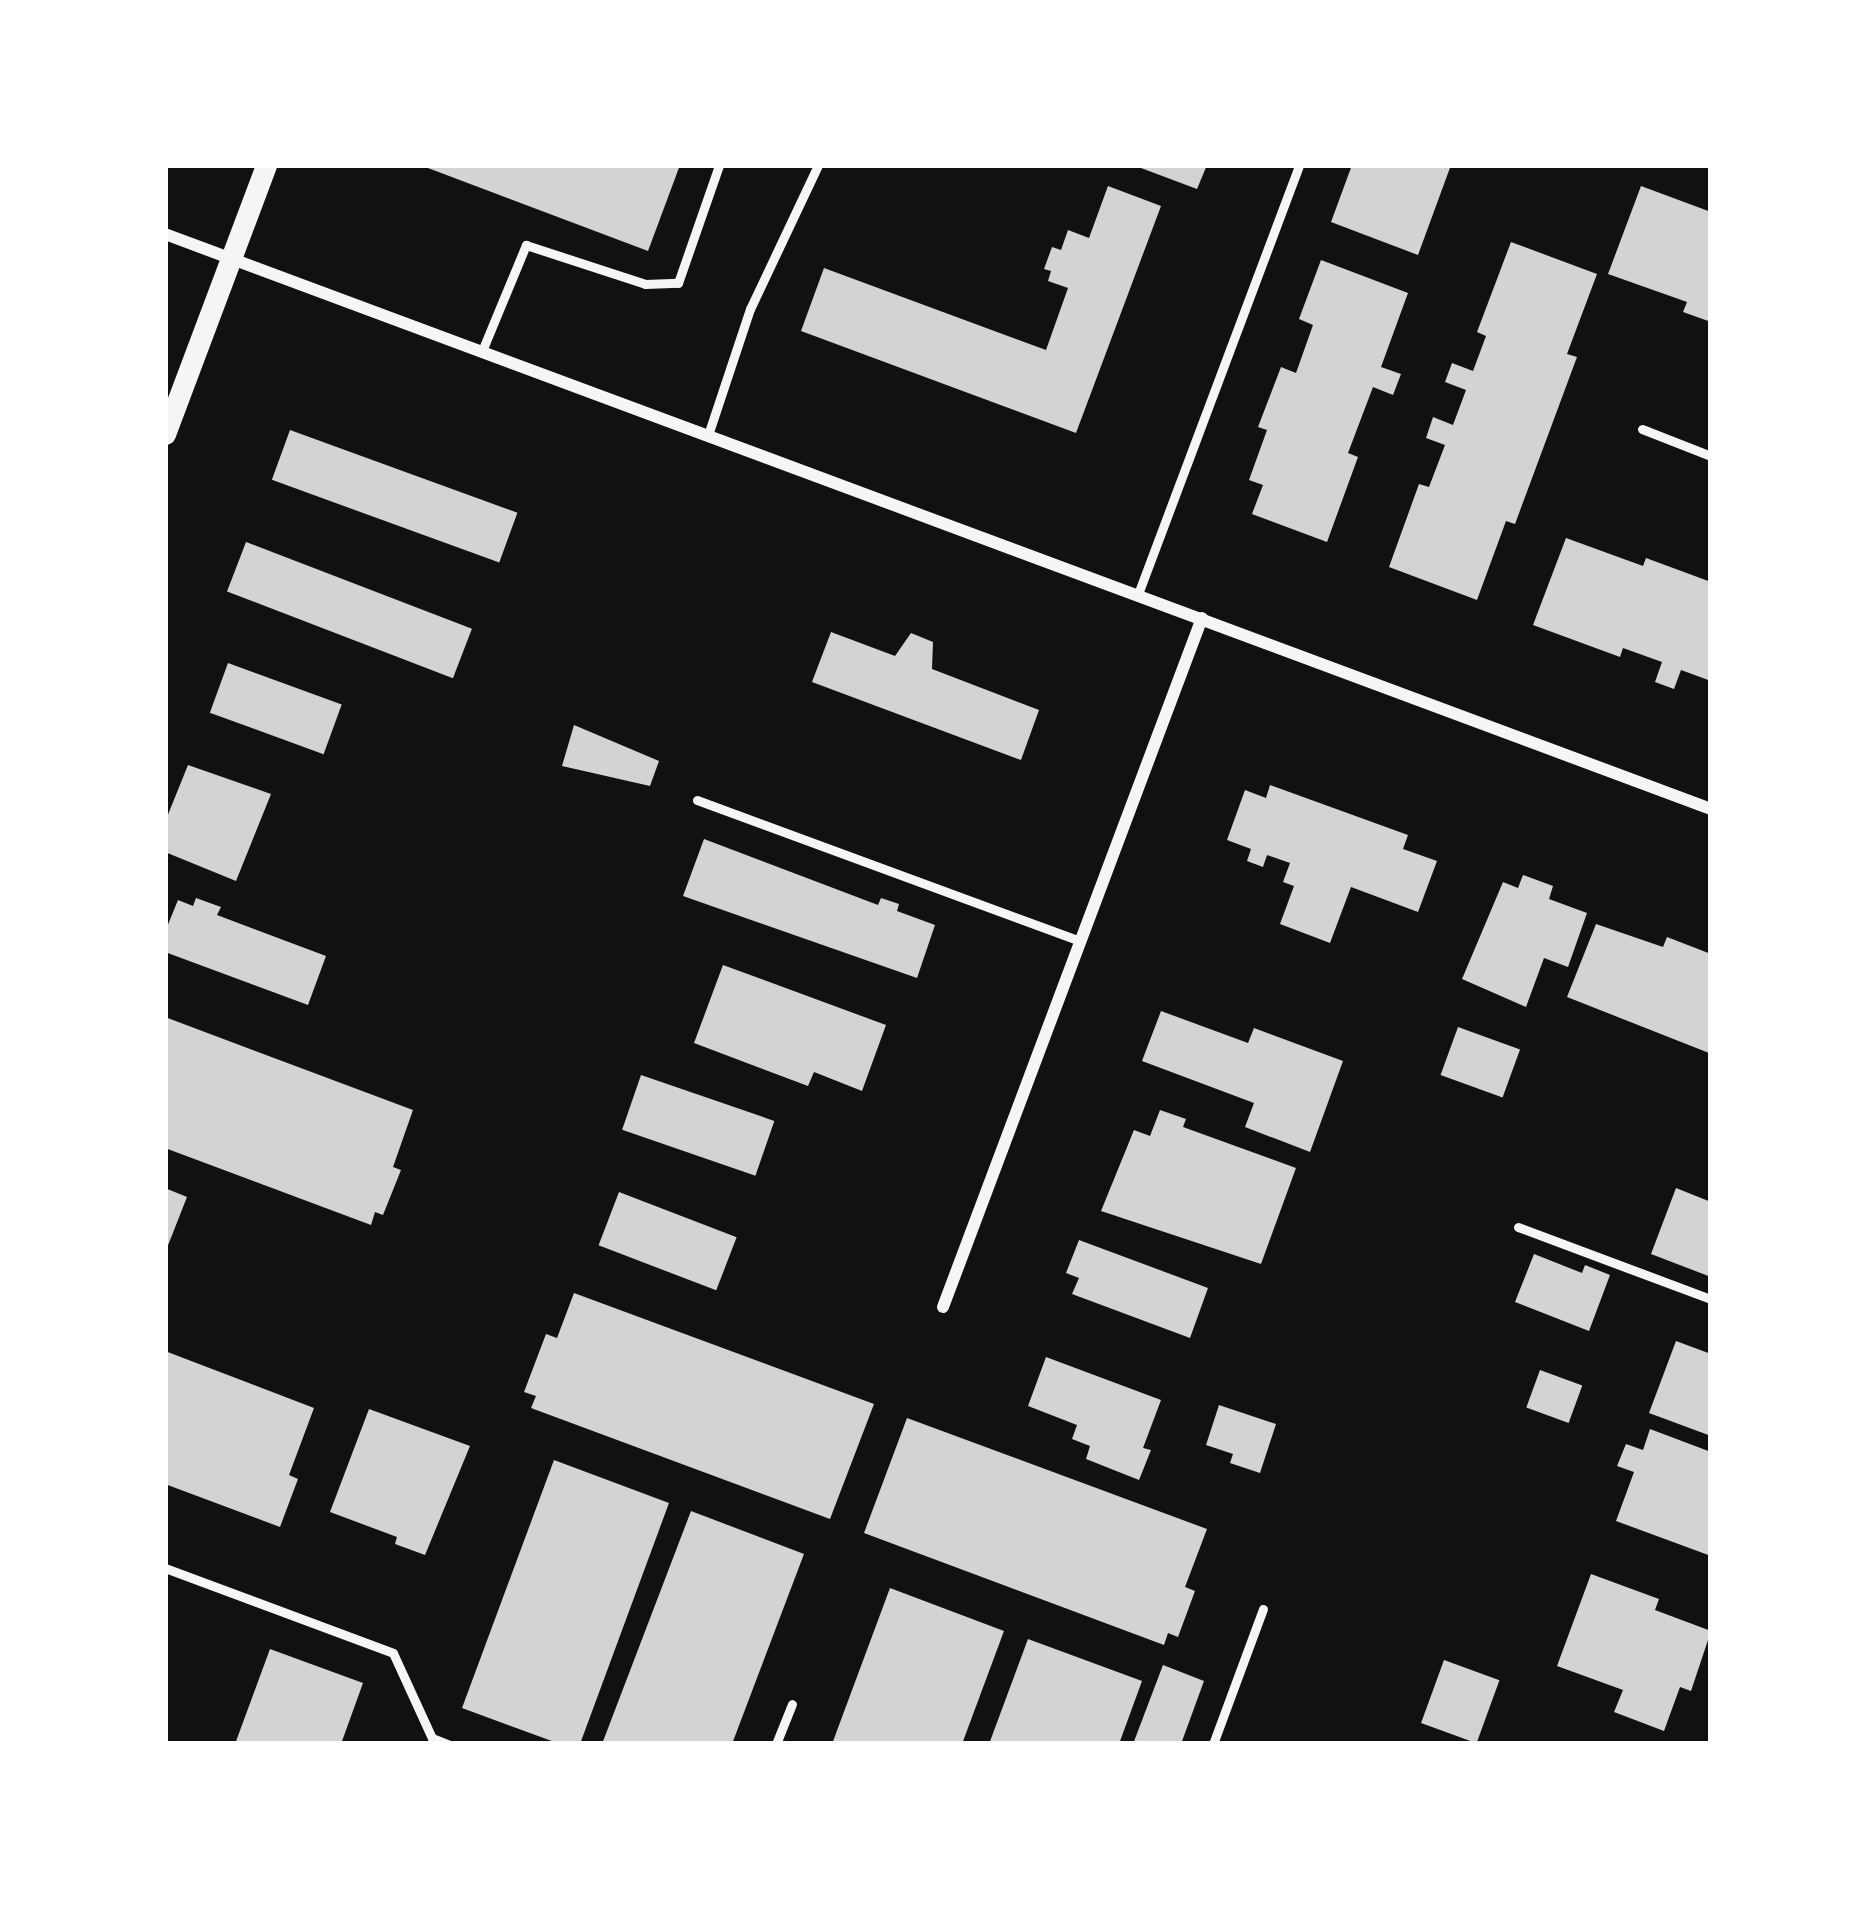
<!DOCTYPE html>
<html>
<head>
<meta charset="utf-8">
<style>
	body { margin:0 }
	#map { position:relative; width:1876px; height:1909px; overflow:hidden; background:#111; font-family:"Exo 2",sans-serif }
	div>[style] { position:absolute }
	.building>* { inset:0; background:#d3d3d3; transform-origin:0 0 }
	.service>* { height:9px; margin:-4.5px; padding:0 4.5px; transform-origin:4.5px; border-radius:4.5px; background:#f5f5f5 }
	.minor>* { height:12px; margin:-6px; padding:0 6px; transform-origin:6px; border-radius:6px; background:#f5f5f5 }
	.tertiary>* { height:21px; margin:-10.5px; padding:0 10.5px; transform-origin:10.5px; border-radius:10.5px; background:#f5f5f5 }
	span { translate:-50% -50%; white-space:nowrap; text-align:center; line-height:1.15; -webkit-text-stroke:12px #fff; paint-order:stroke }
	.frame { position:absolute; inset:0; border:168px solid #fff; pointer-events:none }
</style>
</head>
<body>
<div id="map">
	<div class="building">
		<div style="clip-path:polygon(420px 165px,680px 165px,648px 251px)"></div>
		<div style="clip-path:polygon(1133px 165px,1207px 165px,1197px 189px)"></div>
		<div style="clip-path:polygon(1352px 165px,1451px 165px,1418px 255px,1331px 222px)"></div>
		<div style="clip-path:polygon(1108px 186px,1161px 206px,1076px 433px,801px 331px,824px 268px,1046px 350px,1068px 288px,1048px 281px,1051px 271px,1044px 269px,1052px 247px,1061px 250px,1068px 230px,1089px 238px)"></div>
		<div style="clip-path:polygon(1641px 186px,1711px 212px,1711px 322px,1683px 312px,1687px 302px,1608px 274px)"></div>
		<div style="clip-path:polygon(1511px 242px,1597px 274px,1567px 354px,1577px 357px,1515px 524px,1506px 521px,1477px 600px,1389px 567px,1419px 484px,1429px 487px,1445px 445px,1426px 438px,1433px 417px,1453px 425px,1466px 390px,1445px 382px,1452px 363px,1473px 371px,1486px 336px,1477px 332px)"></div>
		<div style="clip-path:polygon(1321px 260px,1408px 293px,1381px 367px,1401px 374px,1393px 395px,1373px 387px,1348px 453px,1358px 457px,1327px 542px,1252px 514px,1263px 485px,1249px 480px,1267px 430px,1258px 427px,1281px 367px,1296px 373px,1313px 325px,1299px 319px)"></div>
		<div style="left:290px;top:430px;width:242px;height:53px;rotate:20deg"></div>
		<div style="clip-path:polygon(1566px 538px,1643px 566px,1646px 558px,1711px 582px,1711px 681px,1681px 670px,1674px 689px,1655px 682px,1662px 662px,1623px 648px,1620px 657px,1533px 625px)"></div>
		<div style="left:246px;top:542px;width:242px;height:53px;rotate:21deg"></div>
		<div style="clip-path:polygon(831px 632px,895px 656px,911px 633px,933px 642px,932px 669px,1039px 710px,1021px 760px,812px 682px)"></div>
		<div style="left:228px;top:663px;width:121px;height:53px;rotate:20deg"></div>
		<div style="clip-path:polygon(574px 725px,659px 761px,650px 786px,562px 766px)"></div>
		<div style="clip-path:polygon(188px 765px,271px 794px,236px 881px,165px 852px,165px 822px)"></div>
		<div style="clip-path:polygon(1270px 785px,1408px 835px,1403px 849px,1437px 861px,1418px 912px,1351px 887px,1330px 943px,1280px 924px,1294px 886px,1283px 882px,1290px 863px,1267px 855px,1263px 867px,1247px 861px,1251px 849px,1227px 840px,1245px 790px,1266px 798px)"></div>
		<div style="clip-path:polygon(704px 839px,878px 905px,881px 898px,899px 904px,897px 911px,935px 925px,917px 978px,683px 896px)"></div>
		<div style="clip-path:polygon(1523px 875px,1553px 886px,1549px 899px,1587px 913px,1568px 967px,1544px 958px,1526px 1007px,1462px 979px,1503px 882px,1518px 888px)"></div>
		<div style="clip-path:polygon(196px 898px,221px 907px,217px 915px,326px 956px,308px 1005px,165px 952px,165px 932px,178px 900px,193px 906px)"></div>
		<div style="clip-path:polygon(1596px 924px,1663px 947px,1667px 937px,1711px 954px,1709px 1053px,1567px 997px)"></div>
		<div style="clip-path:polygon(723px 965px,886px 1025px,862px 1091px,814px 1072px,808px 1086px,694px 1043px)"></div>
		<div style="clip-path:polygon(1161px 1011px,1248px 1043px,1254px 1028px,1343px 1061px,1310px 1152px,1245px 1127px,1254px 1103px,1142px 1061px)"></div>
		<div style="clip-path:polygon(165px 1017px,413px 1110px,393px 1167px,401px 1170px,383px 1215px,375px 1212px,371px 1225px,165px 1148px)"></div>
		<div style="left:1458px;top:1027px;width:66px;height:51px;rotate:20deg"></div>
		<div style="left:641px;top:1075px;width:141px;height:58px;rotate:19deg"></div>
		<div style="clip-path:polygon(1160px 1110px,1186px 1119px,1183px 1127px,1296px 1168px,1261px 1264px,1101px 1211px,1134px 1130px,1150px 1136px)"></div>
		<div style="clip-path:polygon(165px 1188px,187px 1197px,165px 1253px)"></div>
		<div style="clip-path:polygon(1676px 1188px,1711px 1202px,1711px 1277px,1651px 1254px)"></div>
		<div style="left:619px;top:1192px;width:126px;height:57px;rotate:21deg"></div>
		<div style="clip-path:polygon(1079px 1240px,1208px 1288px,1190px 1338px,1072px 1294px,1079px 1278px,1066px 1273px)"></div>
		<div style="clip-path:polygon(1534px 1254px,1582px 1273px,1585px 1265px,1610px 1275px,1589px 1331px,1515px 1302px)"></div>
		<div style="clip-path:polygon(574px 1293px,874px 1404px,830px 1519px,531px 1408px,536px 1396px,524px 1392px,546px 1334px,557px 1338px)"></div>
		<div style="clip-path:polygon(1676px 1341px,1711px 1354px,1711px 1436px,1649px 1413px)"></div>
		<div style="clip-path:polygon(165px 1351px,314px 1408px,289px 1475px,298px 1479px,280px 1527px,165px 1484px)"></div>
		<div style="clip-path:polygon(1046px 1357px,1161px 1400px,1143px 1448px,1151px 1450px,1139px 1480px,1086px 1459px,1090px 1446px,1072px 1439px,1077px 1425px,1028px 1406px)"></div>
		<div style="left:1540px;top:1370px;width:45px;height:40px;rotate:20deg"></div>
		<div style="clip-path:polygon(1219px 1405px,1276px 1424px,1260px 1473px,1230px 1463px,1233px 1454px,1206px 1445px)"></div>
		<div style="clip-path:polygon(369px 1409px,470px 1446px,425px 1555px,395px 1544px,397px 1537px,330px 1512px)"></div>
		<div style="clip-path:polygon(907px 1418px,1207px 1529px,1185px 1587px,1195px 1591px,1178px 1637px,1168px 1633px,1164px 1645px,864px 1533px)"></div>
		<div style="clip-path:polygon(1650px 1429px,1711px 1452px,1711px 1556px,1616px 1521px,1634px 1472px,1617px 1466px,1626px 1444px,1643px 1450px)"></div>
		<div style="clip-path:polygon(554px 1460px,669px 1503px,580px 1744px,560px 1744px,462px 1708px)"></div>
		<div style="clip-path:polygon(691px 1511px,804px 1554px,732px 1744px,602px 1744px)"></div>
		<div style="clip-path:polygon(1591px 1574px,1659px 1599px,1655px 1610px,1711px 1631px,1691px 1691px,1680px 1687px,1664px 1731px,1614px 1712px,1623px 1690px,1557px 1666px)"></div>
		<div style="clip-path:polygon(890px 1588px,1004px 1631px,962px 1744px,832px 1744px)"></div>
		<div style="clip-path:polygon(1028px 1639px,1142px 1681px,1119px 1744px,989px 1744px)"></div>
		<div style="clip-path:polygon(270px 1649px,363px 1683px,341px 1744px,235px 1744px)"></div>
		<div style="left:1444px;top:1660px;width:59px;height:67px;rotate:20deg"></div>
		<div style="clip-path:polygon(1163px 1665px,1204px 1681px,1181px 1744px,1133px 1744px)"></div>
	</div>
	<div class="service">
		<div style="left:482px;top:351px;width:115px;rotate:-67.5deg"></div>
		<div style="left:526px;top:245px;width:125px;rotate:18.1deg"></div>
		<div style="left:645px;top:284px;width:33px;rotate:-2deg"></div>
		<div style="left:678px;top:283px;width:125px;rotate:-70.8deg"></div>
		<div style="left:1642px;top:429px;width:74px;rotate:21.4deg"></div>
		<div style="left:708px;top:435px;width:133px;rotate:-71.6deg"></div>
		<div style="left:750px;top:309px;width:159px;rotate:-64.7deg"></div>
		<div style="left:1138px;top:594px;width:458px;rotate:-69.4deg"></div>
		<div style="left:697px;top:800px;width:409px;rotate:20.2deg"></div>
		<div style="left:1518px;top:1227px;width:206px;rotate:20.5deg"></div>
		<div style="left:165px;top:1568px;width:243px;rotate:20.4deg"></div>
		<div style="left:393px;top:1653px;width:94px;rotate:65.4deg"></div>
		<div style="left:432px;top:1738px;width:17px;rotate:21deg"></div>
		<div style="left:776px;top:1744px;width:43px;rotate:-68.2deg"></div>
		<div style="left:1213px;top:1744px;width:144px;rotate:-69.7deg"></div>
	</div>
	<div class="minor">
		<div style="left:165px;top:234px;width:1649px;rotate:20.4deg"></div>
		<div style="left:943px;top:1307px;width:736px;rotate:-69.4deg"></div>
	</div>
	<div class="tertiary">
		<div style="left:165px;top:434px;width:287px;rotate:-69.4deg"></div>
	</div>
	<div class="frame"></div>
</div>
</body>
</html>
